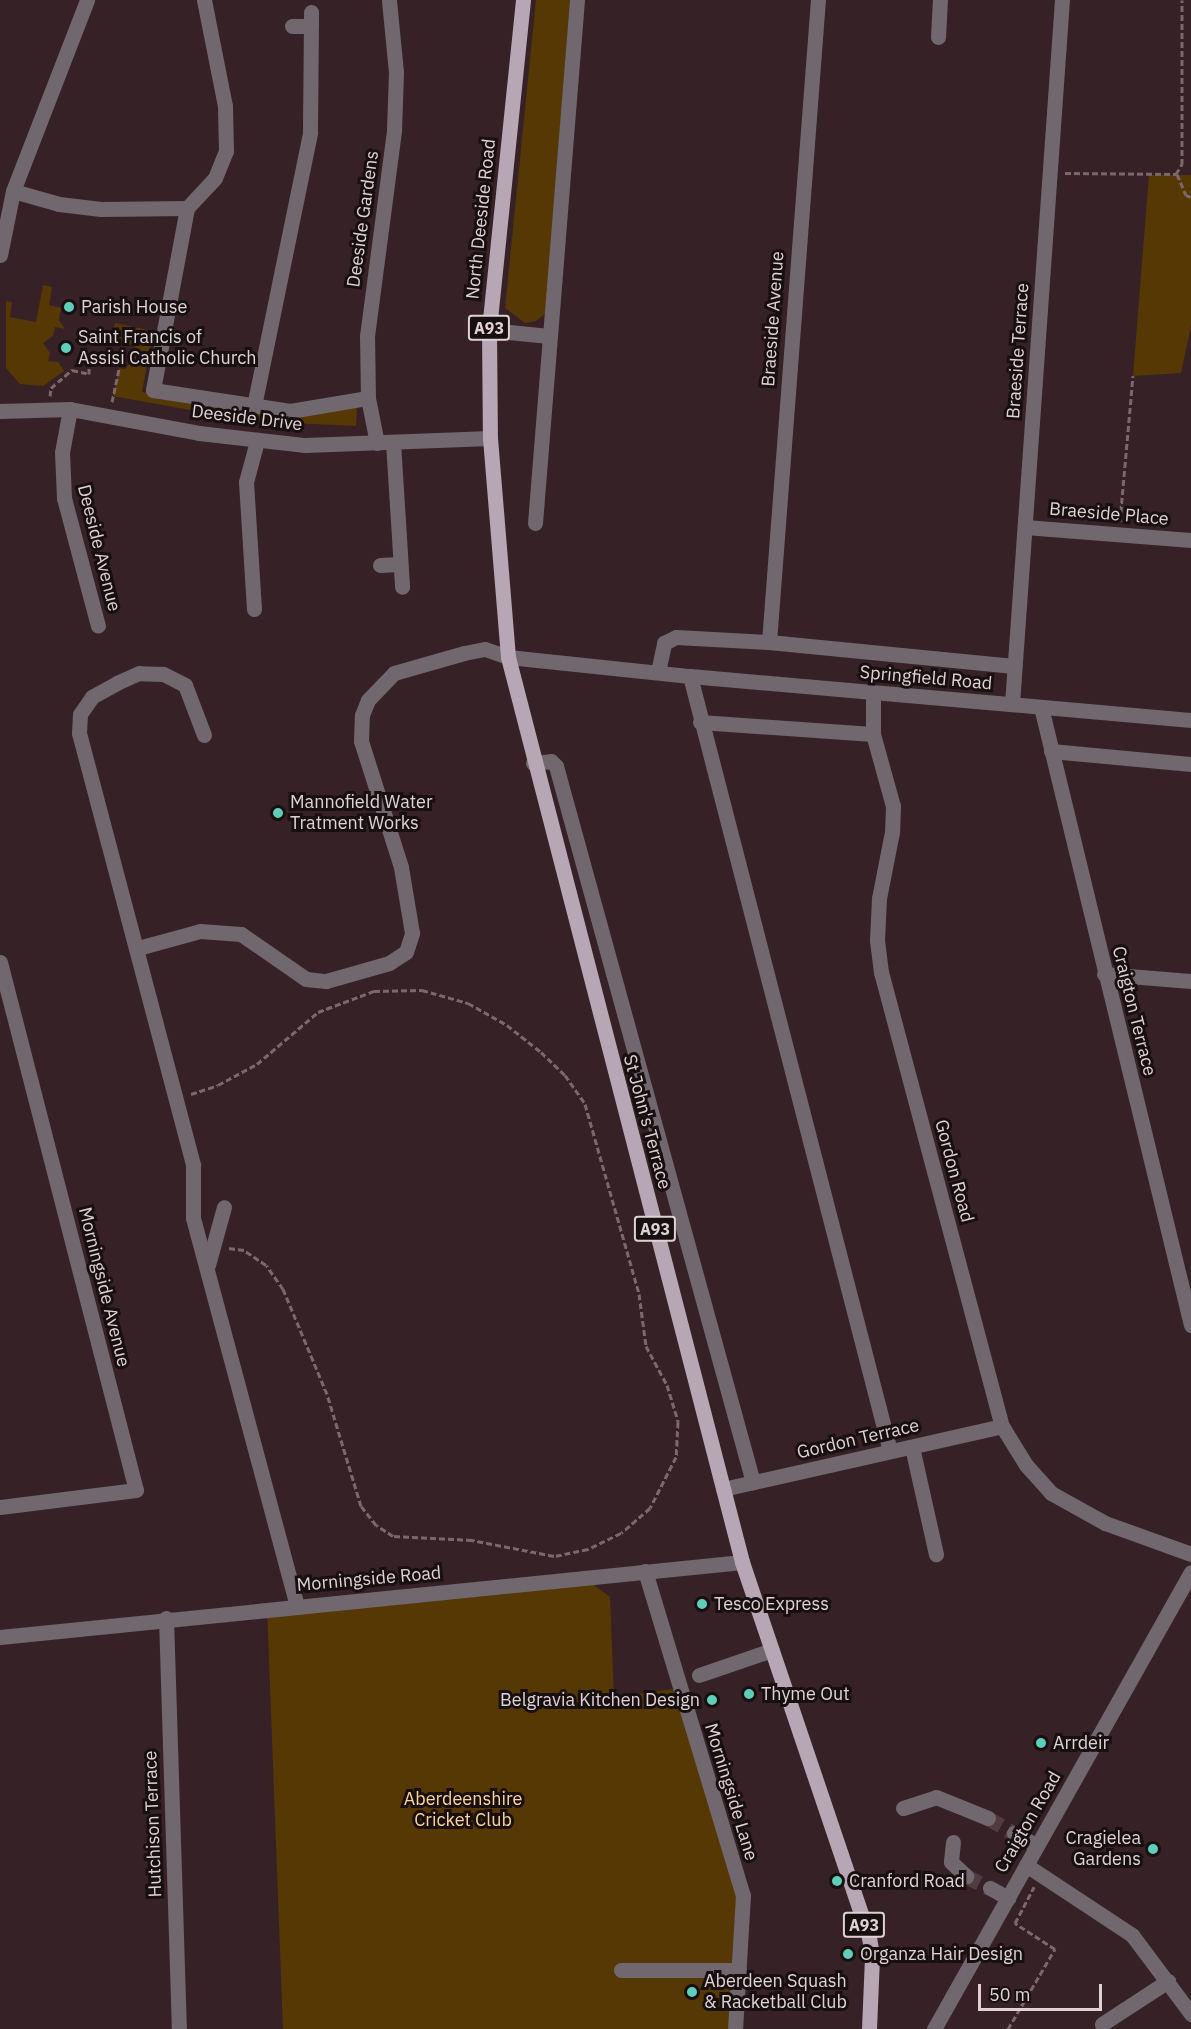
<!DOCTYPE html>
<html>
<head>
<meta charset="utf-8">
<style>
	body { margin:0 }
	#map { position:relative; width:1191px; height:2029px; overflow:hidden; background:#362226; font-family:"IBM Plex Sans",sans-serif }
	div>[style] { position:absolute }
	.green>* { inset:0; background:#553804 }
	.minor-tunnel>* { height:15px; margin-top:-7.5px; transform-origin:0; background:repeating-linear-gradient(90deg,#503c40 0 15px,transparent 0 23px) }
	.path>* { height:3px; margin-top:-1.5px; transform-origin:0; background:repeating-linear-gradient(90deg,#7a686b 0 6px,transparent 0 9px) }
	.minor>* { height:15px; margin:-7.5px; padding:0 7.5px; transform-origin:7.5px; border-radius:7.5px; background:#70686e }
	.major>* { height:15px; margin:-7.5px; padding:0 7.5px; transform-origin:7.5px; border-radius:7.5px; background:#b7a6b4 }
	.dots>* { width:16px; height:16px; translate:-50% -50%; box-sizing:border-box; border:3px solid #180f10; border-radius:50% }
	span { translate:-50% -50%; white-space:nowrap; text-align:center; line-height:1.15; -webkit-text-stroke:6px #180f10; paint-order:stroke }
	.shield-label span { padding:2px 4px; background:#180f10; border:2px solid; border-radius:4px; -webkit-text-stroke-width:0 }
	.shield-label { font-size:16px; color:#e0d2d4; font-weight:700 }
	.street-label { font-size:18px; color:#e0d2d4 }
	.poi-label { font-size:18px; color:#e0d2d4 }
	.left { translate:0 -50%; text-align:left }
	.right { translate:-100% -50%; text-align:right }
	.park-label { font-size:18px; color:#fed49a }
	.scale { position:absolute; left:978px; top:1984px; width:124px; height:27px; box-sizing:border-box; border:3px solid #e0d2d4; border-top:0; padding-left:8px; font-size:18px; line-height:21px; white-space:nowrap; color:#e0d2d4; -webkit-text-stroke:4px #180f10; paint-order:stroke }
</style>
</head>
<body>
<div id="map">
	<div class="green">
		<div style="clip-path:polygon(536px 0,570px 0,546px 313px,536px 321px,525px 323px,505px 308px)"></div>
		<div style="clip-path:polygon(1149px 175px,1191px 175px,1191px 326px,1181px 373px,1133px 376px)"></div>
		<div style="clip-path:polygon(43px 285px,52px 287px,49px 305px,61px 308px,59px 320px,65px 329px,55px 327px,53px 336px,43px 343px,50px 353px,48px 361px,58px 362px,64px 371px,43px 386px,20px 384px,6px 368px,6px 301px,12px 302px,10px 317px,36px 322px)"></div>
		<div style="clip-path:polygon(115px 323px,153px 331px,142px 392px,290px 416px,357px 408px,356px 426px,251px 421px,113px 396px,119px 368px,125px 369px,133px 359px,135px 345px,111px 339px)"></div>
		<div style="clip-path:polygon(582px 1576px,610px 1597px,614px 1697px,674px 1689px,743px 1895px,735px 2029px,283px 2029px,267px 1607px)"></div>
	</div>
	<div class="minor-tunnel">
		<div style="left:988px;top:1818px;width:30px;rotate:30deg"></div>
		<div style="left:966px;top:1876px;width:27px;rotate:27deg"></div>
	</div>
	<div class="path">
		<div style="left:1065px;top:173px;width:111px;rotate:0.5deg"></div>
		<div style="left:1176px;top:174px;width:12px;rotate:-59deg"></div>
		<div style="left:1182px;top:164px;width:164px;rotate:-90deg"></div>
		<div style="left:1177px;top:174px;width:23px;rotate:67deg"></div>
		<div style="left:1186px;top:195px;width:5px;rotate:22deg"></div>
		<div style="left:50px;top:396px;width:8px;rotate:-83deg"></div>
		<div style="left:51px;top:388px;width:28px;rotate:-41deg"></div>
		<div style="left:72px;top:370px;width:17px;rotate:13deg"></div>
		<div style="left:89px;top:374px;width:6px;rotate:-90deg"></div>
		<div style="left:112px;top:402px;width:35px;rotate:-78deg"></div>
		<div style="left:1120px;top:521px;width:146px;rotate:-84.9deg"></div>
		<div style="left:191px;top:1094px;width:28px;rotate:-18deg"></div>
		<div style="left:218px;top:1085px;width:44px;rotate:-28.3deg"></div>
		<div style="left:257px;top:1064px;width:80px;rotate:-40.4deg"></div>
		<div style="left:318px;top:1012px;width:60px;rotate:-20.6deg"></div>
		<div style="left:374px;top:991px;width:48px;rotate:-1.2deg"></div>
		<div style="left:422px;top:990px;width:48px;rotate:15.8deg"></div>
		<div style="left:468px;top:1003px;width:45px;rotate:29.4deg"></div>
		<div style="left:507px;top:1025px;width:43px;rotate:38.5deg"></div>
		<div style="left:541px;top:1052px;width:33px;rotate:44deg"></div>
		<div style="left:565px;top:1075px;width:35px;rotate:55deg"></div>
		<div style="left:585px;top:1104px;width:198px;rotate:74.1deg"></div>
		<div style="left:639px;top:1294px;width:52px;rotate:82.3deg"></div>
		<div style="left:646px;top:1346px;width:44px;rotate:61.7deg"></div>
		<div style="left:667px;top:1385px;width:39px;rotate:73deg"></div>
		<div style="left:678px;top:1422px;width:35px;rotate:93deg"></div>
		<div style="left:676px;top:1457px;width:57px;rotate:117deg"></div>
		<div style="left:650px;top:1508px;width:38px;rotate:139deg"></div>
		<div style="left:621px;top:1533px;width:37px;rotate:154deg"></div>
		<div style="left:588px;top:1549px;width:35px;rotate:168deg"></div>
		<div style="left:554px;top:1556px;width:84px;rotate:-169deg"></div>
		<div style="left:472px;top:1540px;width:79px;rotate:-177.1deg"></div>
		<div style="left:393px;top:1536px;width:20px;rotate:-147deg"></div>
		<div style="left:376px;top:1525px;width:24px;rotate:-128deg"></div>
		<div style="left:361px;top:1506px;width:117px;rotate:-106.9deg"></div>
		<div style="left:327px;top:1394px;width:114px;rotate:-112.7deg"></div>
		<div style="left:283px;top:1289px;width:29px;rotate:-125deg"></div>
		<div style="left:266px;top:1265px;width:27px;rotate:-146deg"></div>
		<div style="left:244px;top:1250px;width:16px;rotate:-173deg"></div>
		<div style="left:1008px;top:2029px;width:93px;rotate:-59.6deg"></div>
		<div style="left:1055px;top:1949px;width:48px;rotate:-147deg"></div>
		<div style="left:1015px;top:1923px;width:41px;rotate:-62.2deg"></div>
	</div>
	<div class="minor">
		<div style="left:292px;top:26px;width:19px"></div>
		<div style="left:938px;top:37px;width:37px;rotate:-87deg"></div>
		<div style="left:13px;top:191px;width:48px;rotate:15.8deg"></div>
		<div style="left:59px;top:204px;width:42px;rotate:6.8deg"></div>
		<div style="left:101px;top:209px;width:86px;rotate:-0.7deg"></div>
		<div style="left:187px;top:208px;width:41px;rotate:-47deg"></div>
		<div style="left:215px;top:178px;width:29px;rotate:-68deg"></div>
		<div style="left:226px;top:151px;width:45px;rotate:-91.3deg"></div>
		<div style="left:225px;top:106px;width:108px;rotate:-101.2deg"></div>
		<div style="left:187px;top:208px;width:185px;rotate:100.6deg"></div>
		<div style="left:153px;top:390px;width:139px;rotate:8.7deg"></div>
		<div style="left:290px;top:411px;width:79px;rotate:-9.5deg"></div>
		<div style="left:0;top:255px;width:65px;rotate:-78.5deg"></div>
		<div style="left:13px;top:191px;width:205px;rotate:-68.8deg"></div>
		<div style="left:489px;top:330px;width:60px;rotate:5.7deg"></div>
		<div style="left:254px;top:406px;width:280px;rotate:-78.4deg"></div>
		<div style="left:310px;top:132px;width:120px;rotate:-89.5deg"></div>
		<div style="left:70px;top:409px;width:44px;rotate:100.5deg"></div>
		<div style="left:62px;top:452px;width:46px;rotate:87.5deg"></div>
		<div style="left:64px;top:498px;width:132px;rotate:75.1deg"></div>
		<div style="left:0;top:411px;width:70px;rotate:-1.6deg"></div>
		<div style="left:70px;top:409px;width:131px;rotate:10.5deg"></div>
		<div style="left:199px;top:433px;width:107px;rotate:6.5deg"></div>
		<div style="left:305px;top:445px;width:185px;rotate:-2.2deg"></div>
		<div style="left:393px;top:442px;width:145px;rotate:86.4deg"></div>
		<div style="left:377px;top:443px;width:46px;rotate:-101.3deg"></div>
		<div style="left:368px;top:398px;width:62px;rotate:-90.9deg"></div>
		<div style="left:367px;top:336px;width:208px;rotate:-82.5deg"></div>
		<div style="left:394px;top:130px;width:58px;rotate:-88deg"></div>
		<div style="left:396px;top:72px;width:72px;rotate:-95.6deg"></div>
		<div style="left:535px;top:523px;width:525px;rotate:-85.41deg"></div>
		<div style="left:1025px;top:527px;width:167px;rotate:4.5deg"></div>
		<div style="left:380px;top:565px;width:20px;rotate:-3deg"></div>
		<div style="left:254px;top:609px;width:127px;rotate:-93.6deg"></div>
		<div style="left:246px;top:482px;width:42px;rotate:-75deg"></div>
		<div style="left:769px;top:642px;width:644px;rotate:-85.64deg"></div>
		<div style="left:658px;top:672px;width:30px;rotate:-78deg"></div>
		<div style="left:664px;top:643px;width:13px;rotate:-27deg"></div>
		<div style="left:676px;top:637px;width:93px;rotate:3.1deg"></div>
		<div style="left:769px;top:642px;width:246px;rotate:5.6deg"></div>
		<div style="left:690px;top:676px;width:800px;rotate:75.53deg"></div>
		<div style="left:873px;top:693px;width:41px;rotate:90deg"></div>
		<div style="left:873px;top:734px;width:75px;rotate:74.5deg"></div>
		<div style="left:893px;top:806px;width:26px;rotate:92deg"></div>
		<div style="left:892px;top:832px;width:67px;rotate:101.1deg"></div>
		<div style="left:879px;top:898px;width:42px;rotate:92.7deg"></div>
		<div style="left:877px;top:940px;width:32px;rotate:83deg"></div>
		<div style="left:881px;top:972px;width:470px;rotate:75.1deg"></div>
		<div style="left:1002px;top:1426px;width:46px;rotate:58.4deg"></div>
		<div style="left:1026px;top:1465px;width:38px;rotate:48deg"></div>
		<div style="left:1051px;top:1493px;width:62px;rotate:29.1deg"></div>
		<div style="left:1105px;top:1523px;width:91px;rotate:19.8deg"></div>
		<div style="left:1012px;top:704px;width:706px;rotate:-85.94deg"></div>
		<div style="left:1041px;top:707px;width:636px;rotate:76.36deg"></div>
		<div style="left:700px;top:722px;width:173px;rotate:4deg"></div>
		<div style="left:204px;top:735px;width:53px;rotate:-110.8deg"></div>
		<div style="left:185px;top:685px;width:25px;rotate:-153deg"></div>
		<div style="left:163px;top:674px;width:24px;rotate:-178deg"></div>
		<div style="left:139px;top:673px;width:24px;rotate:156deg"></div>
		<div style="left:117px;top:683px;width:29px;rotate:151deg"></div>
		<div style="left:92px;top:697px;width:21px;rotate:125deg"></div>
		<div style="left:80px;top:714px;width:19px;rotate:93deg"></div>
		<div style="left:79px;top:733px;width:447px;rotate:75.2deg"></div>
		<div style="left:193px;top:1165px;width:53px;rotate:90deg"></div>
		<div style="left:193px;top:1218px;width:401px;rotate:75deg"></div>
		<div style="left:1051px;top:751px;width:141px;rotate:5.3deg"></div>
		<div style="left:533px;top:763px;width:18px;rotate:-6deg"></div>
		<div style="left:551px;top:761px;width:7px;rotate:45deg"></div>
		<div style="left:556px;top:766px;width:743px;rotate:74.62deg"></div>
		<div style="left:138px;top:948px;width:64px;rotate:-15.3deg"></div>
		<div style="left:200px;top:931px;width:41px;rotate:4.2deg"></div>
		<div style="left:241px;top:934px;width:79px;rotate:34.7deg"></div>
		<div style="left:306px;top:979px;width:20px;rotate:6deg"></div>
		<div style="left:326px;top:981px;width:66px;rotate:-15.9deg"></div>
		<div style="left:389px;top:963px;width:20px;rotate:-33deg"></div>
		<div style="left:406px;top:952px;width:20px;rotate:-72deg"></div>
		<div style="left:412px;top:933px;width:67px;rotate:-99.5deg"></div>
		<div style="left:401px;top:867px;width:132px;rotate:-107.6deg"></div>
		<div style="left:361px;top:741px;width:26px;rotate:-88deg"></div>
		<div style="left:362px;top:715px;width:16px;rotate:-68deg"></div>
		<div style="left:368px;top:700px;width:37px;rotate:-46deg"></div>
		<div style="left:394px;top:673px;width:73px;rotate:-15.9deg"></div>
		<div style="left:464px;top:653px;width:21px;rotate:-11deg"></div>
		<div style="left:485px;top:649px;width:24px;rotate:19deg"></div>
		<div style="left:508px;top:657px;width:183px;rotate:6deg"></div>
		<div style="left:690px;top:676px;width:503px;rotate:5.02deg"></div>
		<div style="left:0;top:962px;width:545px;rotate:75.56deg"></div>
		<div style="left:136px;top:1490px;width:137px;rotate:172.9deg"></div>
		<div style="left:1104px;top:974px;width:87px;rotate:4.6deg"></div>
		<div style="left:208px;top:1265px;width:60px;rotate:-74.6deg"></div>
		<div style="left:912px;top:1447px;width:110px;rotate:77.4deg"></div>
		<div style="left:723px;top:1489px;width:286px;rotate:-12.7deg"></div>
		<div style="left:645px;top:1571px;width:338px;rotate:73.2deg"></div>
		<div style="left:743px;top:1895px;width:134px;rotate:93.4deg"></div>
		<div style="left:166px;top:1618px;width:411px;rotate:88.2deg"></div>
		<div style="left:0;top:1637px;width:746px;rotate:-5.77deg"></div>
		<div style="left:699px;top:1675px;width:77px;rotate:-18.9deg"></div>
		<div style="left:903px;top:1808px;width:35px;rotate:-18deg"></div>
		<div style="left:936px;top:1797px;width:56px;rotate:22deg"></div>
		<div style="left:1014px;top:1833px;width:26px;rotate:29deg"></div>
		<div style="left:953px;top:1842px;width:20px;rotate:96deg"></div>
		<div style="left:951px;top:1862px;width:21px;rotate:43deg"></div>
		<div style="left:1026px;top:1865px;width:127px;rotate:33.4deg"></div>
		<div style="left:1132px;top:1935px;width:99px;rotate:53.2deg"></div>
		<div style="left:990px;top:1888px;width:21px;rotate:29deg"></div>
		<div style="left:621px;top:1970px;width:118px"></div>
		<div style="left:1102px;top:2024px;width:79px;rotate:-33.1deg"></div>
		<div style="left:934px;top:2029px;width:524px;rotate:-60.65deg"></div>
	</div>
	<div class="major">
		<div style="left:523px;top:0;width:332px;rotate:95.9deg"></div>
		<div style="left:489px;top:330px;width:108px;rotate:89.5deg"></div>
		<div style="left:490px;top:438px;width:220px;rotate:85.3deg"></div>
		<div style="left:508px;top:657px;width:935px;rotate:75.5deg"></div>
		<div style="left:742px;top:1562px;width:396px;rotate:71.3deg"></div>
		<div style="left:869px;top:1937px;width:20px;rotate:81deg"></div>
		<div style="left:872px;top:1957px;width:72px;rotate:92.4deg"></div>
	</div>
	<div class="dots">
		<div style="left:69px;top:307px;background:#5eceb8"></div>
		<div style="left:66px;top:348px;background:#5eceb8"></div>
		<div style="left:278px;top:813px;background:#5eceb8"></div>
		<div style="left:702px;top:1604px;background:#5eceb8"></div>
		<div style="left:749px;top:1694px;background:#5eceb8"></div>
		<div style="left:712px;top:1700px;background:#5eceb8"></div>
		<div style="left:1041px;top:1743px;background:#5eceb8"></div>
		<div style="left:1153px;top:1849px;background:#5eceb8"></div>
		<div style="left:837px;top:1881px;background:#5eceb8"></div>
		<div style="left:848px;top:1954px;background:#5eceb8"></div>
		<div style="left:692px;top:1992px;background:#5eceb8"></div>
	</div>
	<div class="shield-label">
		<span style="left:489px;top:328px">A93</span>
		<span style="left:655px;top:1229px">A93</span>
		<span style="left:864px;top:1925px">A93</span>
	</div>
	<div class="street-label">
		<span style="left:363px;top:219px;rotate:-82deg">Deeside Gardens</span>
		<span style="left:481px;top:219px;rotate:-84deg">North Deeside Road</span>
		<span style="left:773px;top:319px;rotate:-86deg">Braeside Avenue</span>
		<span style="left:1018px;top:351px;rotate:-86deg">Braeside Terrace</span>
		<span style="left:247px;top:418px;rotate:7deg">Deeside Drive</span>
		<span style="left:1109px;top:514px;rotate:5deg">Braeside Place</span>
		<span style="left:99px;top:548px;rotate:76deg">Deeside Avenue</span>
		<span style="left:926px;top:678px;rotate:5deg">Springfield Road</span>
		<span style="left:1134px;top:1011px;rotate:76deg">Craigton Terrace</span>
		<span style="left:647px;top:1122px;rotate:75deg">St John's Terrace</span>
		<span style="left:954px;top:1171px;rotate:75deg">Gordon Road</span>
		<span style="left:104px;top:1287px;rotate:76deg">Morningside Avenue</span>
		<span style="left:858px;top:1439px;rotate:-13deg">Gordon Terrace</span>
		<span style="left:369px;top:1579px;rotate:-5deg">Morningside Road</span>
		<span style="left:731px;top:1792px;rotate:73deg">Morningside Lane</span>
		<span style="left:1028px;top:1822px;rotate:-60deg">Craigton Road</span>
		<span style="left:153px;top:1824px;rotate:-92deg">Hutchison Terrace</span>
	</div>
	<div class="poi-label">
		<span class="left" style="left:81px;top:307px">Parish House</span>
		<span class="left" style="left:78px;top:348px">Saint Francis of<br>Assisi Catholic Church</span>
		<span class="left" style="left:290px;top:813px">Mannofield Water<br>Tratment Works</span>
		<span class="left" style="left:714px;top:1604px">Tesco Express</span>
		<span class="left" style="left:761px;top:1694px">Thyme Out</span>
		<span class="right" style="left:700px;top:1700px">Belgravia Kitchen Design</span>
		<span class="left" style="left:1053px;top:1743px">Arrdeir</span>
		<span class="right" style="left:1141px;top:1849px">Cragielea<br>Gardens</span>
		<span class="left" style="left:849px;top:1881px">Cranford Road</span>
		<span class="left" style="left:860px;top:1954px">Organza Hair Design</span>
		<span class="left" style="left:704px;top:1992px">Aberdeen Squash<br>&amp; Racketball Club</span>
	</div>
	<div class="park-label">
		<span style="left:463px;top:1810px">Aberdeenshire<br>Cricket Club</span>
	</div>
	<div class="scale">50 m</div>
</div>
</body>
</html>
